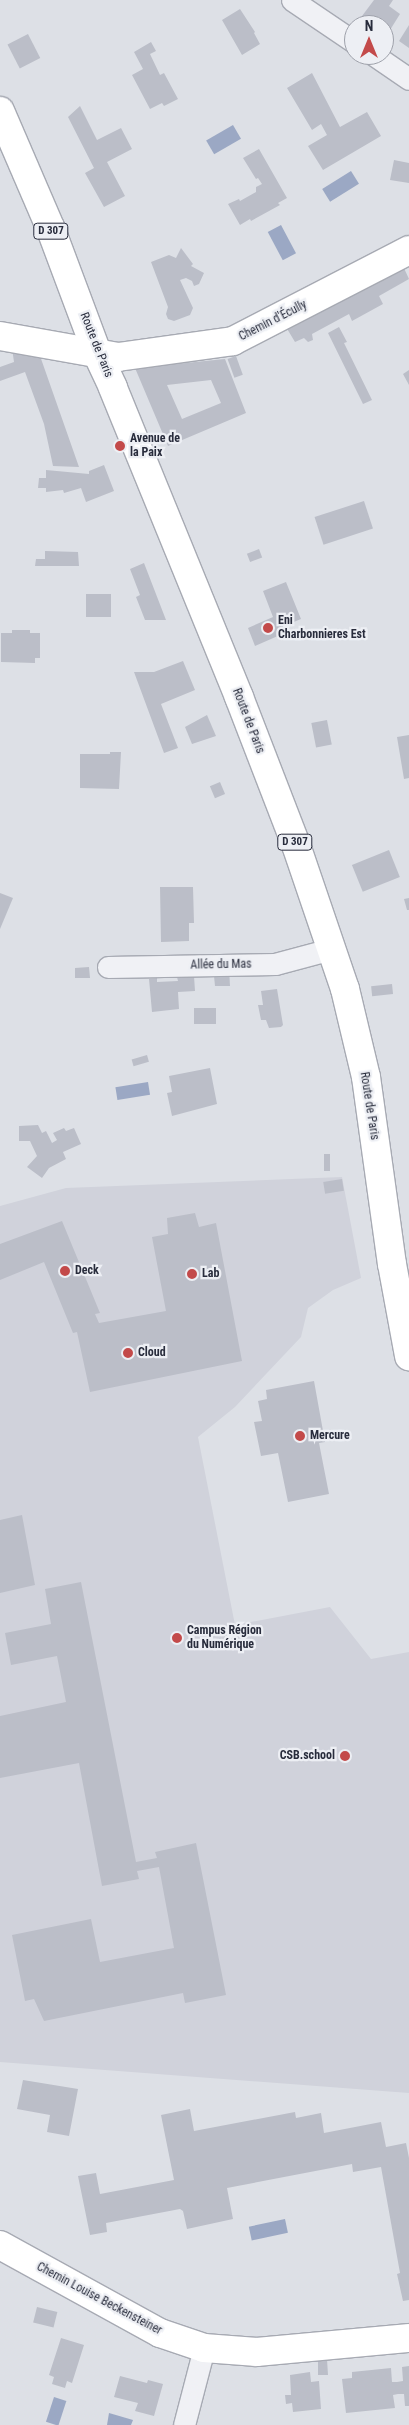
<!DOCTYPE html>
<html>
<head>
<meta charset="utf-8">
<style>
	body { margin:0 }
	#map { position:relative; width:409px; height:2425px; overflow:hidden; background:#dde0e6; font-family:"Roboto Condensed",sans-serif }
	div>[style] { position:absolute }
	.built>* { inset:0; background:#d0d2db }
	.water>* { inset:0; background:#9ba8c4; transform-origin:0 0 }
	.building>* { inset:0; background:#bbbec8; transform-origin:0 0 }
	.roads { filter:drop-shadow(1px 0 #a7aab3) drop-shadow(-1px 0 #a7aab3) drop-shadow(0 1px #a7aab3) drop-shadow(0 -1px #a7aab3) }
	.street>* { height:21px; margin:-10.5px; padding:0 10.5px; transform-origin:10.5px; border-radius:10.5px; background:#f0f1f5 }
	.secondary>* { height:28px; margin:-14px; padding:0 14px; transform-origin:14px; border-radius:14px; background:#fff }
	.primary>* { height:28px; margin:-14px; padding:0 14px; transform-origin:14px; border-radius:14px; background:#fff }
	.dots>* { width:14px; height:14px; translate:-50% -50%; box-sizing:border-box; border:2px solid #edeff4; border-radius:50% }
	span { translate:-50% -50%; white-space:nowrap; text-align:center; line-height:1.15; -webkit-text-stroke:4.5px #edeff4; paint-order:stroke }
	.shield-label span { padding:1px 4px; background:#edeff4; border:1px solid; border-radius:4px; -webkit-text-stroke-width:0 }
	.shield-label { font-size:11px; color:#282c3c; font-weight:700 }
	.street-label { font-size:12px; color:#282c3c }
	.poi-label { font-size:12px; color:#282c3c; font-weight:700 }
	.left { translate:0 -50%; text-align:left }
	.right { translate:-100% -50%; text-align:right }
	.north { position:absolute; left:344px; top:15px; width:50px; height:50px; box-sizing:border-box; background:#edeff4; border:1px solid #9ea1aa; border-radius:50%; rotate:0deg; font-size:14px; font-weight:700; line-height:20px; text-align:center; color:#282c3c }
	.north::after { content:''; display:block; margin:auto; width:18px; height:22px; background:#c34a4a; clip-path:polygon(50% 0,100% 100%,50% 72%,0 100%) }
</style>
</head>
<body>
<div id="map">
	<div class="built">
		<div style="clip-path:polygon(342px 1177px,361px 1278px,333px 1290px,308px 1308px,301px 1337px,235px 1407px,198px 1437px,235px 1625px,330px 1607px,371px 1659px,409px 1652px,409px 2093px,0 2062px,0 1206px,66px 1188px)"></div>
	</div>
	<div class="water">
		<div style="left:233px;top:125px;width:16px;height:31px;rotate:60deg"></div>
		<div style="left:351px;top:171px;width:15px;height:34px;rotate:58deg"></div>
		<div style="left:281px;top:225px;width:32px;height:15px;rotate:62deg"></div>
		<div style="left:148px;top:1082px;width:13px;height:33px;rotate:81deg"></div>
		<div style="left:285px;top:2219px;width:14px;height:37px;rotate:78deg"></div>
		<div style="left:54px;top:2397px;width:13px;height:26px;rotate:18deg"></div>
		<div style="clip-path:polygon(109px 2413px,133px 2420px,131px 2425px,107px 2425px)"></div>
	</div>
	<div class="building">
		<div style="clip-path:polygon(374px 0,393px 0,389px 6px,400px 14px,385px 38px,384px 25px,368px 25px,370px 21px,362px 16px)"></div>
		<div style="clip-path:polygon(240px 9px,255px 32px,254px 33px,260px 44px,242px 55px,222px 20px)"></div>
		<div style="clip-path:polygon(409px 25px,409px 48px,399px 41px)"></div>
		<div style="left:28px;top:34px;width:27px;height:23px;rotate:63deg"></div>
		<div style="clip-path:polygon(151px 42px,156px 51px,150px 54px,160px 75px,164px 73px,178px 99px,164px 106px,162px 103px,150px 109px,132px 75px,143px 69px,134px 52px)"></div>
		<div style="clip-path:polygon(312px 73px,340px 127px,367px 112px,381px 136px,323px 170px,308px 146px,327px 135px,321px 124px,312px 130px,287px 88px)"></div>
		<div style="clip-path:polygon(80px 106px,97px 140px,121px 128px,132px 149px,107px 162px,125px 196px,104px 207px,85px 173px,94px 168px,68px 117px)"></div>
		<div style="clip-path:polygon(259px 149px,287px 198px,278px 203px,280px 205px,251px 221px,250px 219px,240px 225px,228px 204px,239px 199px,240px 201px,256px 192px,256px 187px,262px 184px,258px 178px,256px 179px,243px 158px)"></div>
		<div style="clip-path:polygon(394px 160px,409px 163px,409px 183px,390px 180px)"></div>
		<div style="clip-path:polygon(181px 248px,193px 264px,191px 266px,204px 273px,199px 284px,194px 286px,192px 281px,186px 278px,180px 280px,193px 308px,190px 315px,174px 321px,168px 319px,166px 314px,168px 307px,151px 262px,169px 255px,176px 258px)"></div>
		<div style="clip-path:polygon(403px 266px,409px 279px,379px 296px,383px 304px,352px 321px,349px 314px,312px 334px,313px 340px,308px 342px,304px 338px,295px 342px,286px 327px)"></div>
		<div style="clip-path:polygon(339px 327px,347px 342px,344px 343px,372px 400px,363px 404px,328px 333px)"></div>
		<div style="clip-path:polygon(12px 348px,31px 350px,31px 356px,39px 353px,79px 467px,53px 466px,44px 424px,25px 372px,0 381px,0 367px,14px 362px)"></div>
		<div style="left:236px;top:356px;width:20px;height:9px;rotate:70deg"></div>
		<div style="clip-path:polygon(evenodd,225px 359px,246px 413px,168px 446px,135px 368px,225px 359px,211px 380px,221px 403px,182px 419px,167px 385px,211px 380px)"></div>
		<div style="clip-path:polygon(409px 370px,409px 385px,403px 374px)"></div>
		<div style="clip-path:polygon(104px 465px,114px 491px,86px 502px,81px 488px,64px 493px,63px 490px,46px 492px,46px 488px,38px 488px,39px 478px,46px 478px,46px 470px,89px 474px,89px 471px)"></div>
		<div style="left:364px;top:501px;width:29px;height:52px;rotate:72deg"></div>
		<div style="left:259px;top:549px;width:9px;height:13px;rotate:69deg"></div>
		<div style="clip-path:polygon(45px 551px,78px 552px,79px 566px,35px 566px,36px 559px,45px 559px)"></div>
		<div style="clip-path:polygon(144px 563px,166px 620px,145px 620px,136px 597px,140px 595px,130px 569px)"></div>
		<div style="clip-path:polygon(286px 582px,301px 619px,284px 626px,287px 632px,255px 646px,248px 628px,273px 617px,263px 591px)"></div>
		<div style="left:86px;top:594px;width:25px;height:23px"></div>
		<div style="clip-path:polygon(12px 630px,30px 630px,30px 633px,40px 633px,40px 658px,35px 658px,35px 663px,1px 662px,1px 633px,12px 633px)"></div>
		<div style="clip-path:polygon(183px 661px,195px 690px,161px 704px,178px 748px,164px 753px,134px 672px,154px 672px)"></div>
		<div style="clip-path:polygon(207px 715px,216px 736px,192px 744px,185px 727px)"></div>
		<div style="left:327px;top:720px;width:25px;height:16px;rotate:79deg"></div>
		<div style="clip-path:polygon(409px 735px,409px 778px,404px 779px,397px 737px)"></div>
		<div style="clip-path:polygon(110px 752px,121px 752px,119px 789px,80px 788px,80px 754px,110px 754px)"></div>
		<div style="left:220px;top:782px;width:13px;height:11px;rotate:67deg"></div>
		<div style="left:389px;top:850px;width:29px;height:40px;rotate:68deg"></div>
		<div style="clip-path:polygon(160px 887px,193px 887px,194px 923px,189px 923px,189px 941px,161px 942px)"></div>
		<div style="clip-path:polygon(0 893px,13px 898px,0 929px)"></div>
		<div style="clip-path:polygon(409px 898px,409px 910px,407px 910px,404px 899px)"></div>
		<div style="clip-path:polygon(89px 967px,90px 978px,75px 978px,75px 968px)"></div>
		<div style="clip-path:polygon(220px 968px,229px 968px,230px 986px,215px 986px,214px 976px)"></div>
		<div style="clip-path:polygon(194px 976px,195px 991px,178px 992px,179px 1009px,152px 1012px,149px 979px,157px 978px,157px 982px,178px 981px,177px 977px)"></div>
		<div style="left:392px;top:984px;width:10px;height:21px;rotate:84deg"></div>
		<div style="clip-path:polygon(277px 989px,283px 1025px,281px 1027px,269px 1028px,266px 1020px,261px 1020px,258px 1005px,263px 1005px,261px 991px)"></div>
		<div style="left:194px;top:1008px;width:22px;height:16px"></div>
		<div style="left:147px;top:1055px;width:7px;height:16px;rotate:74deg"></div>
		<div style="clip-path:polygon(210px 1068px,217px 1104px,172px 1116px,167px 1093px,172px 1092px,169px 1076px)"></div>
		<div style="clip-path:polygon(38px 1125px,42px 1133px,46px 1131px,52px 1143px,57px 1140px,53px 1133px,64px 1128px,66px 1131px,74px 1128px,81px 1144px,63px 1152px,66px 1159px,49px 1168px,42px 1178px,27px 1167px,37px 1156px,30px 1141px,19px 1141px,19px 1126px)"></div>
		<div style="left:324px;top:1154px;width:6px;height:17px"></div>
		<div style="left:342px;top:1179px;width:12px;height:19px;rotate:81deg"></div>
		<div style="clip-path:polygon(195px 1213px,199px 1227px,216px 1223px,242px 1361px,90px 1392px,77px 1332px,73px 1333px,44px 1262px,0 1280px,0 1244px,62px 1221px,100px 1313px,95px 1314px,99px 1323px,166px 1311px,152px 1237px,168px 1234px,167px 1218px)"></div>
		<div style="clip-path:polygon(314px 1381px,325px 1442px,319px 1443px,329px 1494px,288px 1502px,278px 1453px,261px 1456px,254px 1422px,262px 1421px,258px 1401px,267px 1399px,266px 1390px)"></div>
		<div style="clip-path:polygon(22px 1515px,35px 1585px,0 1593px,0 1520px)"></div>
		<div style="clip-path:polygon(81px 1582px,136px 1862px,157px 1858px,155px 1852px,196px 1843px,226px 1995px,185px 2003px,183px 1993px,44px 2021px,34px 1999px,25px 2001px,12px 1935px,91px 1919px,100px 1962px,174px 1948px,159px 1867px,137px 1871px,139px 1879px,102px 1886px,79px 1763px,0 1778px,0 1716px,66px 1702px,57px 1656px,11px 1665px,5px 1633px,51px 1624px,45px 1589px)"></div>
		<div style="clip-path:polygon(23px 2080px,78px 2089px,69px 2136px,47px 2132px,50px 2115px,17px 2109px)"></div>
		<div style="clip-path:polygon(190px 2109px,194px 2131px,295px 2112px,296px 2118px,321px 2113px,324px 2133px,381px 2122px,386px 2147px,406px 2143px,409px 2158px,409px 2300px,403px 2301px,397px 2274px,400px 2273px,381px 2167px,353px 2172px,352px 2164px,227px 2188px,233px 2219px,187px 2229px,183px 2211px,180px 2209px,106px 2223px,107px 2232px,90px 2235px,78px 2176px,96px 2173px,100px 2194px,174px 2180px,161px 2115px)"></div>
		<div style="left:37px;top:2307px;width:21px;height:16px;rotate:14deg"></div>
		<div style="clip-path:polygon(61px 2338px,84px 2345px,72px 2383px,67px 2381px,65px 2388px,52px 2384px,54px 2377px,49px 2375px)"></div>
		<div style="clip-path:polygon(327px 2359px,328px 2375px,318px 2375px,318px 2360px)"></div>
		<div style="clip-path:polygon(409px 2366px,409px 2406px,405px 2406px,404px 2394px,398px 2394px,393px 2395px,395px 2408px,346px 2413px,342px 2379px,352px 2378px,352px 2372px,391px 2368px,392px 2382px,397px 2382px,403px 2381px,402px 2367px)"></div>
		<div style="clip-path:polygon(310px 2372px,311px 2382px,319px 2381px,321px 2409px,293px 2412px,292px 2403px,286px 2404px,285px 2395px,291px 2395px,290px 2375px)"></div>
		<div style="clip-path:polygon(120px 2376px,147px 2383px,148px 2380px,163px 2384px,154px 2416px,135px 2411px,138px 2403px,114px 2397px)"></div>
	</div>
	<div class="roads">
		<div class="street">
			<div style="left:292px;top:0;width:75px;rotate:34.1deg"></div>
			<div style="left:374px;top:55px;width:42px;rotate:34.4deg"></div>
			<div style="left:108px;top:967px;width:167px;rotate:-1deg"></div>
			<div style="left:275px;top:964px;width:58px;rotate:-15deg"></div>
			<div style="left:184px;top:2425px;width:80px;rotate:-75.4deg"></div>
		</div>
		<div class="secondary">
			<div style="left:0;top:336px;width:120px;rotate:10.1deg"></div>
			<div style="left:118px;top:357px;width:116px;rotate:-7.9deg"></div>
			<div style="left:233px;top:341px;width:198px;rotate:-27.3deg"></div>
			<div style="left:0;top:2245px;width:183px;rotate:28.8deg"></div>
			<div style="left:160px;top:2333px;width:46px;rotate:18.8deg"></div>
			<div style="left:204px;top:2348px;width:53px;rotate:4.3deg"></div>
			<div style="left:257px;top:2352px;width:153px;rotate:-5.3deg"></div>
		</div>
		<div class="primary">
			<div style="left:0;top:111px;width:126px;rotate:66.7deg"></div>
			<div style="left:50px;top:227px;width:134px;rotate:69.5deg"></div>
			<div style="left:97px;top:353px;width:38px;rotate:65deg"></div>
			<div style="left:113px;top:388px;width:334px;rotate:67.8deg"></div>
			<div style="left:239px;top:697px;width:159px;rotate:68.9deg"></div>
			<div style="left:296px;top:845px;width:152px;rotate:71.2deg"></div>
			<div style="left:345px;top:989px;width:90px;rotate:76.6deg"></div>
			<div style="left:366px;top:1077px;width:189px;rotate:82.1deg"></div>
			<div style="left:392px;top:1264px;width:94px;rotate:79.5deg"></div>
		</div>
	</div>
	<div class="dots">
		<div style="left:120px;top:446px;background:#c34a4a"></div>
		<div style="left:268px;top:628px;background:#c34a4a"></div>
		<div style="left:65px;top:1271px;background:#c34a4a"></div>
		<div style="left:192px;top:1274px;background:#c34a4a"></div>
		<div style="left:128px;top:1353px;background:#c34a4a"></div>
		<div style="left:300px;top:1436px;background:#c34a4a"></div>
		<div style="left:177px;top:1638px;background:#c34a4a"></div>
		<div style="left:345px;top:1756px;background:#c34a4a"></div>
	</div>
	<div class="shield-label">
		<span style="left:51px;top:231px">D 307</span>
		<span style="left:295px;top:842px">D 307</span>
	</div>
	<div class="street-label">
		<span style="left:273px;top:321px;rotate:-27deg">Chemin d'Écully</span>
		<span style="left:96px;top:345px;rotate:68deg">Route de Paris</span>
		<span style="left:248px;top:721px;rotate:69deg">Route de Paris</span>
		<span style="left:221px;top:965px;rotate:-1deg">Allée du Mas</span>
		<span style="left:369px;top:1106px;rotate:81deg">Route de Paris</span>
		<span style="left:99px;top:2299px;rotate:28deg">Chemin Louise Beckensteiner</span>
	</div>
	<div class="poi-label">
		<span class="left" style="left:130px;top:446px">Avenue de<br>la Paix</span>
		<span class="left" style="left:278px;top:628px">Eni<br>Charbonnieres Est</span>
		<span class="left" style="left:75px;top:1271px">Deck</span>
		<span class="left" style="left:202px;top:1274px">Lab</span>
		<span class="left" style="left:138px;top:1353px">Cloud</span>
		<span class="left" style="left:310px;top:1436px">Mercure</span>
		<span class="left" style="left:187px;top:1638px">Campus Région<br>du Numérique</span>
		<span class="right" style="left:335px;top:1756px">CSB.school</span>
	</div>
	<div class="north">N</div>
</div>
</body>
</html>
